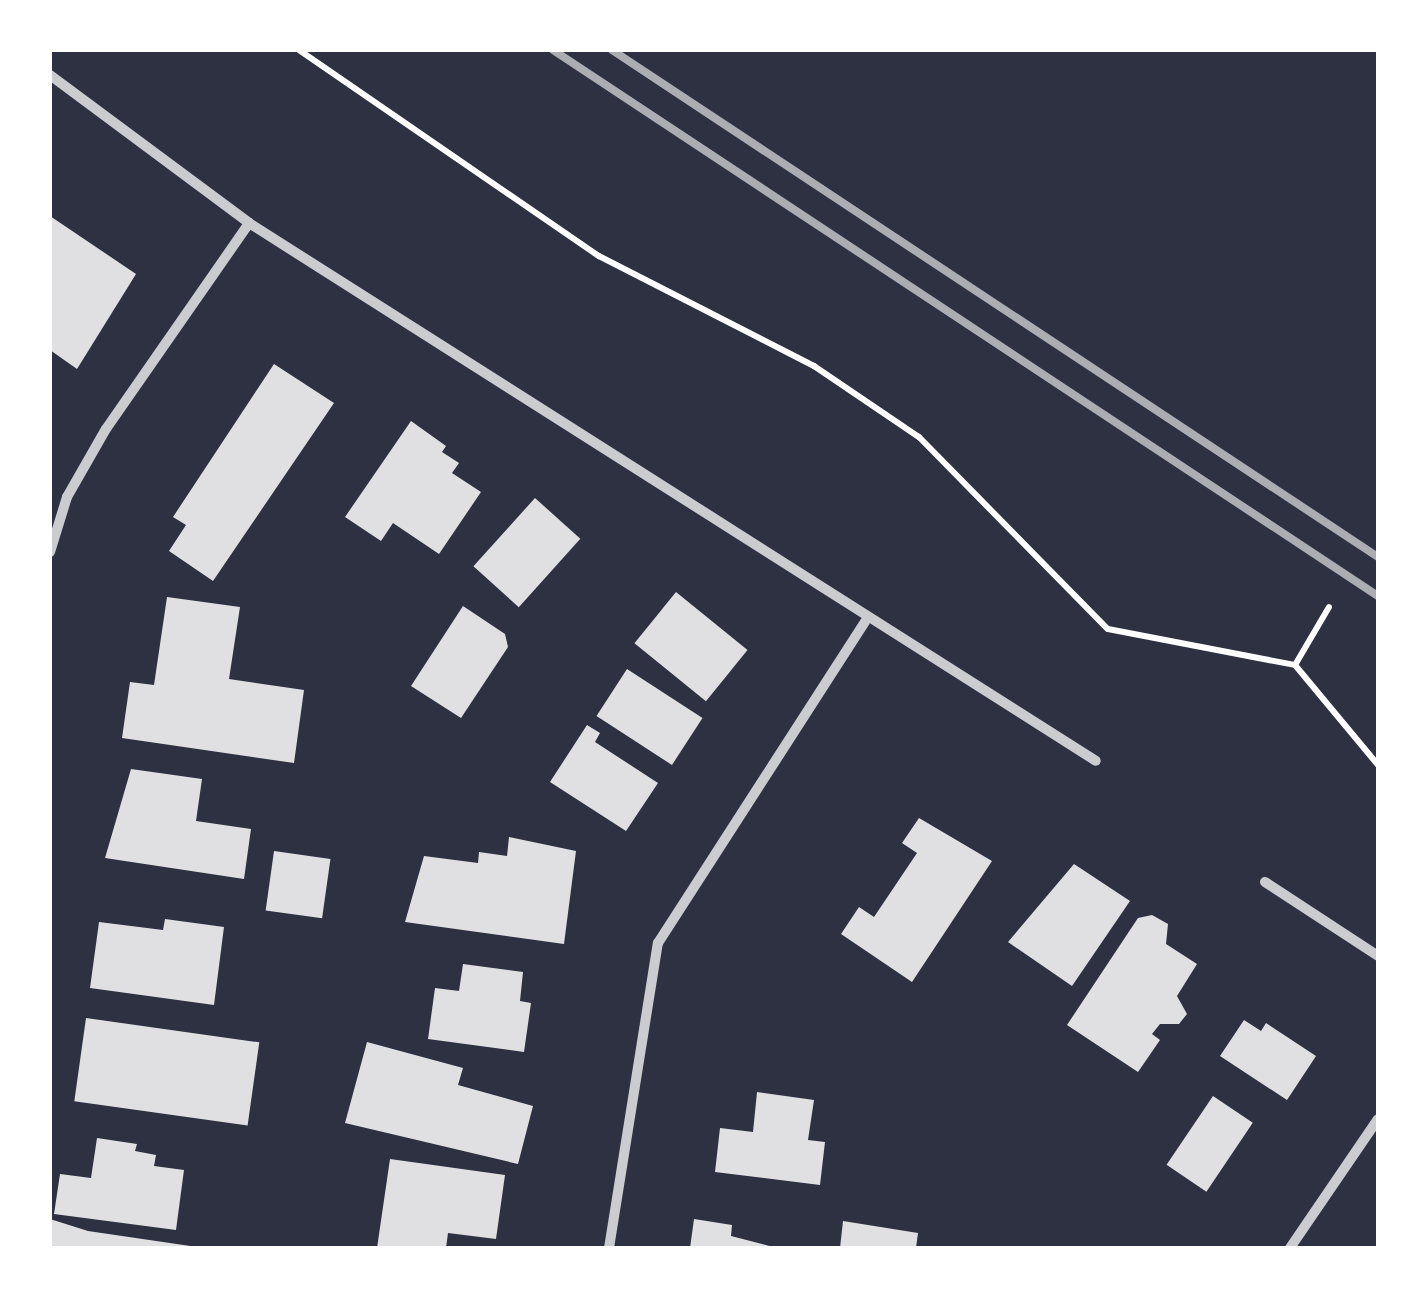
<!DOCTYPE html>
<html>
<head>
<meta charset="utf-8">
<style>
	body { margin:0 }
	#map { position:relative; width:1428px; height:1298px; overflow:hidden; background:#2d3142; font-family:Arial,sans-serif }
	div>[style] { position:absolute }
	.building>* { inset:0; background:#e0e0e3; transform-origin:0 0 }
	.path>* { height:6px; margin:-3px; padding:0 3px; transform-origin:3px; border-radius:3px; background:#fff }
	.minor>* { height:10px; margin:-5px; padding:0 5px; transform-origin:5px; border-radius:5px; background:#caccd0 }
	.rail>* { height:8px; margin:-4px; padding:0 4px; transform-origin:4px; border-radius:4px; background:#abadb3 }
	span { translate:-50% -50%; white-space:nowrap; text-align:center; line-height:1.15; -webkit-text-stroke:8px #fff; paint-order:stroke }
	.frame { position:absolute; inset:0; border:52px solid #fff; pointer-events:none }
</style>
</head>
<body>
<div id="map">
	<div class="building">
		<div style="clip-path:polygon(50px 216px,136px 274px,77px 369px,50px 350px)"></div>
		<div style="clip-path:polygon(274px 364px,334px 403px,213px 581px,169px 551px,186px 525px,173px 517px)"></div>
		<div style="clip-path:polygon(411px 421px,446px 446px,442px 452px,459px 463px,452px 473px,481px 492px,439px 554px,393px 523px,381px 541px,345px 517px)"></div>
		<div style="left:535px;top:498px;width:61px;height:92px;rotate:42deg"></div>
		<div style="left:676px;top:592px;width:92px;height:66px;rotate:39deg"></div>
		<div style="clip-path:polygon(167px 597px,240px 607px,229px 679px,304px 690px,294px 763px,122px 738px,130px 682px,154px 685px)"></div>
		<div style="clip-path:polygon(463px 606px,505px 634px,508px 647px,461px 718px,411px 686px)"></div>
		<div style="left:627px;top:669px;width:90px;height:56px;rotate:33deg"></div>
		<div style="clip-path:polygon(587px 725px,600px 733px,595px 742px,658px 783px,626px 831px,550px 782px)"></div>
		<div style="clip-path:polygon(131px 769px,202px 779px,196px 821px,251px 829px,244px 879px,105px 858px)"></div>
		<div style="clip-path:polygon(919px 818px,992px 861px,912px 982px,841px 934px,859px 907px,874px 917px,917px 853px,902px 843px)"></div>
		<div style="clip-path:polygon(509px 837px,576px 851px,564px 944px,405px 922px,424px 856px,478px 863px,479px 852px,507px 856px)"></div>
		<div style="left:274px;top:851px;width:57px;height:60px;rotate:8deg"></div>
		<div style="clip-path:polygon(1074px 864px,1130px 901px,1072px 986px,1008px 942px)"></div>
		<div style="clip-path:polygon(1152px 915px,1168px 924px,1166px 944px,1197px 964px,1177px 996px,1187px 1014px,1179px 1024px,1160px 1024px,1152px 1034px,1160px 1040px,1138px 1072px,1067px 1025px,1138px 918px)"></div>
		<div style="clip-path:polygon(165px 919px,224px 927px,214px 1005px,90px 988px,99px 922px,163px 930px)"></div>
		<div style="clip-path:polygon(463px 964px,523px 972px,520px 1001px,531px 1003px,524px 1052px,428px 1039px,435px 988px,459px 991px)"></div>
		<div style="left:86px;top:1018px;width:175px;height:84px;rotate:8deg"></div>
		<div style="clip-path:polygon(1244px 1020px,1261px 1031px,1266px 1023px,1316px 1056px,1287px 1100px,1220px 1056px)"></div>
		<div style="clip-path:polygon(367px 1042px,463px 1068px,458px 1085px,533px 1106px,518px 1164px,345px 1123px)"></div>
		<div style="clip-path:polygon(757px 1092px,814px 1100px,808px 1140px,825px 1142px,820px 1185px,715px 1172px,720px 1128px,753px 1132px)"></div>
		<div style="left:1213px;top:1096px;width:48px;height:83px;rotate:34deg"></div>
		<div style="clip-path:polygon(97px 1138px,137px 1144px,135px 1151px,156px 1155px,154px 1166px,184px 1170px,176px 1230px,54px 1214px,60px 1174px,91px 1178px)"></div>
		<div style="clip-path:polygon(390px 1159px,505px 1175px,496px 1239px,448px 1233px,446px 1248px,377px 1248px)"></div>
		<div style="clip-path:polygon(50px 1219px,88px 1231px,204px 1248px,50px 1248px)"></div>
		<div style="clip-path:polygon(694px 1219px,732px 1225px,731px 1236px,777px 1248px,690px 1248px)"></div>
		<div style="clip-path:polygon(843px 1221px,918px 1233px,916px 1248px,840px 1248px)"></div>
	</div>
	<div class="path">
		<div style="left:299px;top:50px;width:364px;rotate:34.5deg"></div>
		<div style="left:599px;top:256px;width:242px;rotate:27.1deg"></div>
		<div style="left:814px;top:366px;width:127px;rotate:34.1deg"></div>
		<div style="left:919px;top:437px;width:269px;rotate:45.5deg"></div>
		<div style="left:1108px;top:629px;width:190px;rotate:10.9deg"></div>
		<div style="left:1295px;top:665px;width:130px;rotate:50.3deg"></div>
		<div style="left:1295px;top:665px;width:67px;rotate:-59.6deg"></div>
	</div>
	<div class="minor">
		<div style="left:50px;top:75px;width:248px;rotate:36.6deg"></div>
		<div style="left:249px;top:223px;width:1003px;rotate:32.42deg"></div>
		<div style="left:50px;top:552px;width:58px;rotate:-72.8deg"></div>
		<div style="left:67px;top:497px;width:78px;rotate:-60.2deg"></div>
		<div style="left:106px;top:429px;width:251px;rotate:-55.2deg"></div>
		<div style="left:1265px;top:882px;width:135px;rotate:33.2deg"></div>
		<div style="left:609px;top:1248px;width:309px;rotate:-80.9deg"></div>
		<div style="left:658px;top:943px;width:382px;rotate:-57.2deg"></div>
		<div style="left:1290px;top:1248px;width:156px;rotate:-55.7deg"></div>
	</div>
	<div class="rail">
		<div style="left:553px;top:50px;width:989px;rotate:33.5deg"></div>
		<div style="left:612px;top:50px;width:919px;rotate:33.5deg"></div>
	</div>
	<div class="frame"></div>
</div>
</body>
</html>
